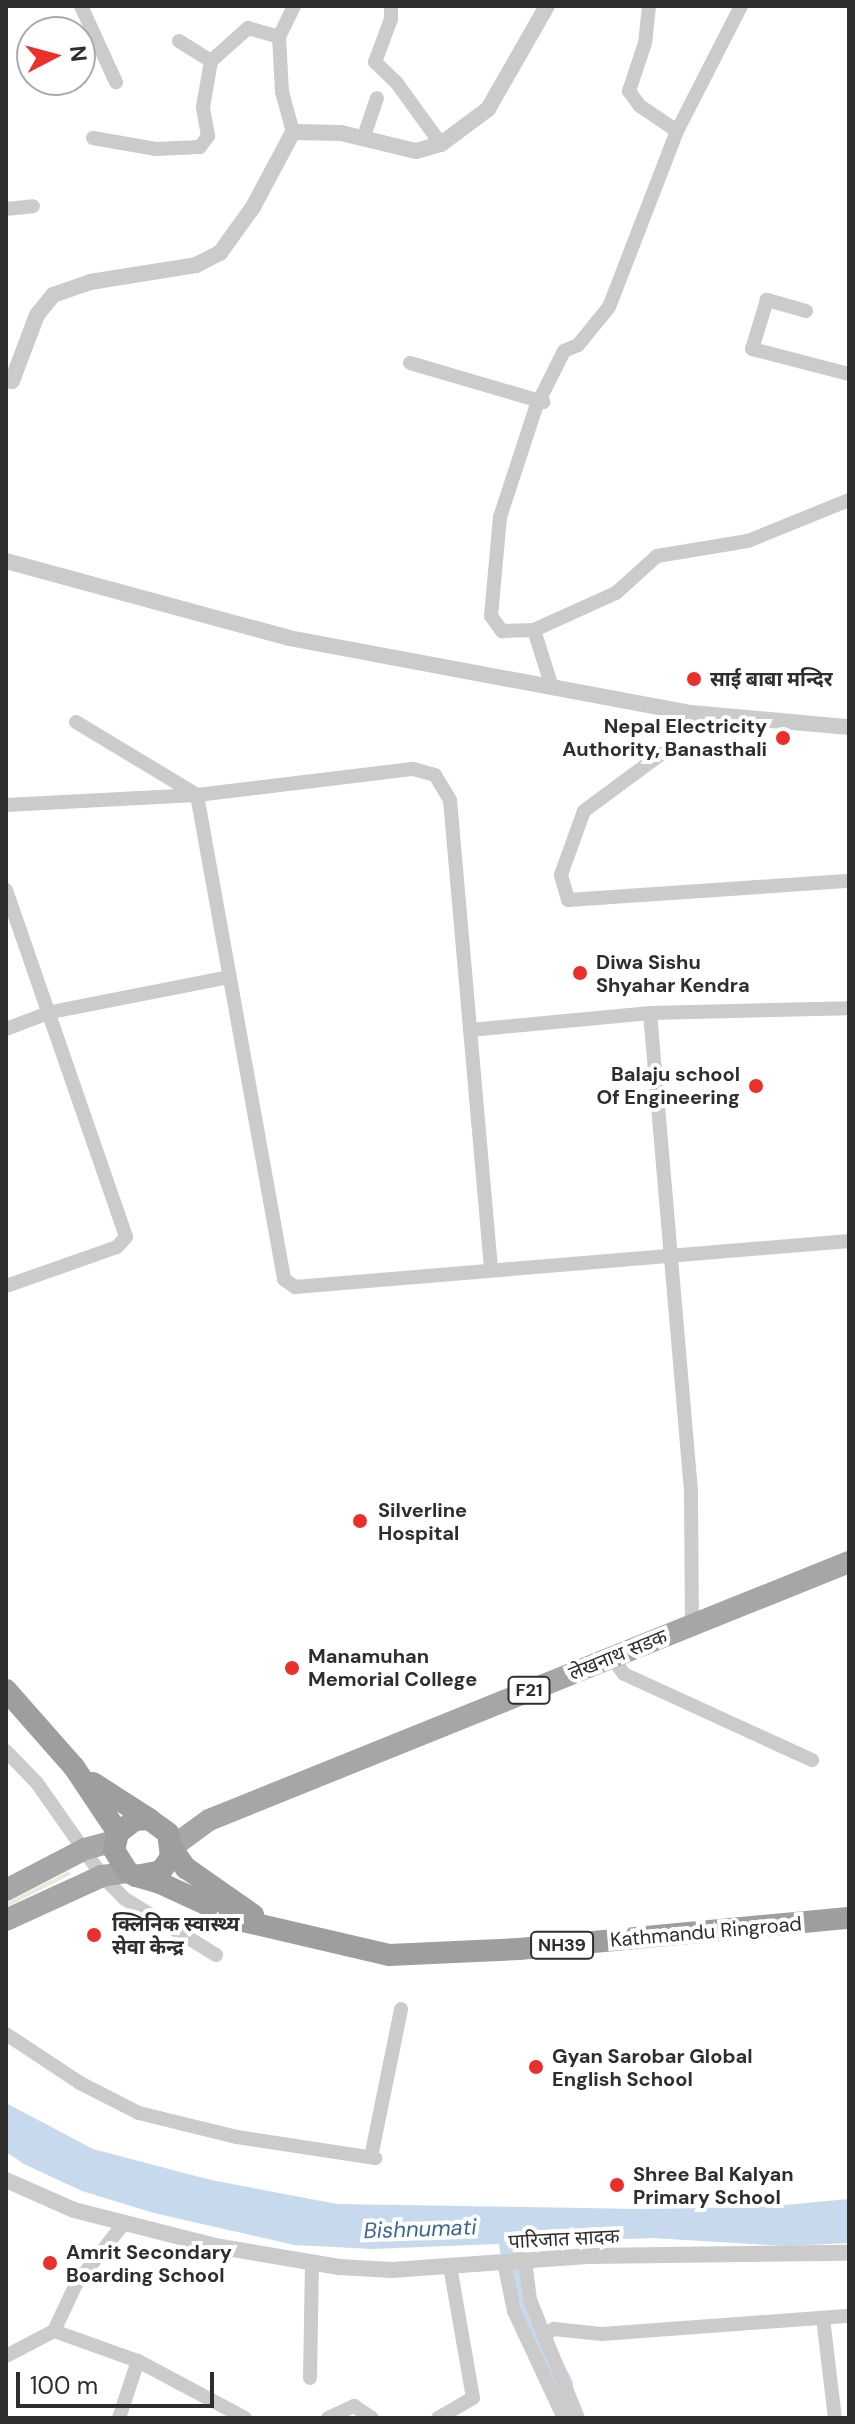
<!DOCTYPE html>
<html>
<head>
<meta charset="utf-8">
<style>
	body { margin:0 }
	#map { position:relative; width:855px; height:2424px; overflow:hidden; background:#fff; font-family:"DM Sans","Noto Sans Devanagari",sans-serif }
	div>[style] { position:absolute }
	.green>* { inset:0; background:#e3ecdb; transform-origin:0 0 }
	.water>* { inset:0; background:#c7daed }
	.river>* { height:24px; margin:-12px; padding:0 12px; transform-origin:12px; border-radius:12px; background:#c7daed }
	.minor>* { height:14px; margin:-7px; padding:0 7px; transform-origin:7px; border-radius:7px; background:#cbcbcb }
	.tertiary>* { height:16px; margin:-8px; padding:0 8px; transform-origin:8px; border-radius:8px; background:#cbcbcb }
	.primary>* { height:22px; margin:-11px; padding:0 11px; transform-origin:11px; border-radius:11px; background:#a6a6a6 }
	.trunk>* { height:22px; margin:-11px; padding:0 11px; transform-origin:11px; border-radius:11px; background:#9e9e9e }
	.dots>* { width:22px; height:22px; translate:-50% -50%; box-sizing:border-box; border:4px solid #fff; border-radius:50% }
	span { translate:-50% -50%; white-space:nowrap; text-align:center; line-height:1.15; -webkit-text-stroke:8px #fff; paint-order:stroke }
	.shield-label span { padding:2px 6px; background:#fff; border:2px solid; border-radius:6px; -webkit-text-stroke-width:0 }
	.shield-label { font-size:18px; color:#2e2e2e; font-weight:700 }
	.poi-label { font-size:20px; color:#2e2e2e; font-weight:700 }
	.left { translate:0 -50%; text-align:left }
	.right { translate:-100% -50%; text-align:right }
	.street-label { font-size:20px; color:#2e2e2e }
	.water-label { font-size:22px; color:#396793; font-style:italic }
	.frame { position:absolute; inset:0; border:8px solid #2e2e2e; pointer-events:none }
	.north { position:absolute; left:16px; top:16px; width:80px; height:80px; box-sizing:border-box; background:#fff; border:2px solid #ababab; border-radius:50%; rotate:84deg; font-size:22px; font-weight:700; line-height:32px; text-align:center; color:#2e2e2e }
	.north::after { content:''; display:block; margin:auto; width:28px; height:36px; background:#eb2f2a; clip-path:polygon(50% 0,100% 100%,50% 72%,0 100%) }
	.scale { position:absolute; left:16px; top:2372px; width:198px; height:36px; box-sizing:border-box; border:4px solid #2e2e2e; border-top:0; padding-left:10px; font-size:24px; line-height:28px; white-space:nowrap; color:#2e2e2e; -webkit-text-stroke:6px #fff; paint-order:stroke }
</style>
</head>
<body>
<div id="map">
	<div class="green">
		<div style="left:69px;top:1871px;width:4px;height:70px;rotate:63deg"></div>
	</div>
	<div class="water">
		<div style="clip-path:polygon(6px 2103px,93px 2149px,211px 2180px,337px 2204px,643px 2209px,761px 2207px,849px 2199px,849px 2243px,786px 2246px,652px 2238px,372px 2249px,294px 2245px,154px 2213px,82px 2191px,24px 2164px,6px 2152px)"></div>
	</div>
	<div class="river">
		<div style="left:508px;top:2226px;width:84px;rotate:80.4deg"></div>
		<div style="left:522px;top:2309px;width:85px;rotate:62.8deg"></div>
	</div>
	<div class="minor">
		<div style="left:81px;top:6px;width:84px;rotate:65.3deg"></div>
		<div style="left:391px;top:6px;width:13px;rotate:90deg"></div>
		<div style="left:391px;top:19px;width:46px;rotate:110.4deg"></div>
		<div style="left:375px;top:62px;width:29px;rotate:44deg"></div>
		<div style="left:396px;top:82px;width:77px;rotate:54deg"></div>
		<div style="left:649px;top:6px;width:37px;rotate:96deg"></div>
		<div style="left:645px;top:43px;width:51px;rotate:108.4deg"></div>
		<div style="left:629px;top:91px;width:19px;rotate:54deg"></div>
		<div style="left:640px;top:106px;width:45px;rotate:34deg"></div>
		<div style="left:741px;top:6px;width:140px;rotate:117.1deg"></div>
		<div style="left:677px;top:131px;width:189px;rotate:111.1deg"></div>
		<div style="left:609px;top:307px;width:49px;rotate:129.2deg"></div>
		<div style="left:578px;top:345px;width:15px;rotate:157deg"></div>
		<div style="left:564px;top:351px;width:63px;rotate:116.6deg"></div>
		<div style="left:536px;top:407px;width:116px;rotate:108.1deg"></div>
		<div style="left:500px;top:517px;width:99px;rotate:95.2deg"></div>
		<div style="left:491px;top:616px;width:19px;rotate:54deg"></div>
		<div style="left:502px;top:631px;width:32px;rotate:-2deg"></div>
		<div style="left:534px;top:630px;width:90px;rotate:-24.3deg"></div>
		<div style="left:616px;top:593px;width:55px;rotate:-42.1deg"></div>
		<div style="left:657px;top:556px;width:92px;rotate:-9.4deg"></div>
		<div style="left:748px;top:541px;width:109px;rotate:-22.1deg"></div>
		<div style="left:179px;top:41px;width:38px;rotate:32deg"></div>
		<div style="left:211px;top:61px;width:50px;rotate:-41.7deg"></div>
		<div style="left:248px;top:28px;width:32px;rotate:16deg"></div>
		<div style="left:293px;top:132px;width:41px;rotate:-105.4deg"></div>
		<div style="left:282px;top:92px;width:55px;rotate:-93.1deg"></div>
		<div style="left:279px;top:37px;width:34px;rotate:-64deg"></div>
		<div style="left:364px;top:136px;width:40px;rotate:-71.1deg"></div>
		<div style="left:93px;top:138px;width:64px;rotate:9.9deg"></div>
		<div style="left:156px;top:149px;width:44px;rotate:-2.6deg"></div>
		<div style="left:200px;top:147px;width:14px;rotate:-54deg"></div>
		<div style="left:208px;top:136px;width:29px;rotate:-100deg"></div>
		<div style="left:203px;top:107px;width:47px;rotate:-80.1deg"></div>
		<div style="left:6px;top:209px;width:27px;rotate:-6deg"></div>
		<div style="left:806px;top:311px;width:41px;rotate:-164.2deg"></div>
		<div style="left:767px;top:300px;width:51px;rotate:107deg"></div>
		<div style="left:752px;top:349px;width:100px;rotate:14.5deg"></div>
		<div style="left:410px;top:363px;width:139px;rotate:16.3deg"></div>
		<div style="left:534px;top:630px;width:57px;rotate:72.5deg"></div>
		<div style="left:76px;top:722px;width:141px;rotate:31.1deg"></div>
		<div style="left:197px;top:795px;width:492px;rotate:79.8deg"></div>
		<div style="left:284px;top:1279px;width:14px;rotate:36deg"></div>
		<div style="left:295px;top:1287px;width:556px;rotate:-4.75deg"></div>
		<div style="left:661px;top:754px;width:96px;rotate:143.5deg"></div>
		<div style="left:584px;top:811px;width:68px;rotate:109.8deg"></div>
		<div style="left:561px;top:875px;width:26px;rotate:74deg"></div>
		<div style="left:568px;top:900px;width:282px;rotate:-3.9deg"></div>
		<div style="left:6px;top:805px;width:191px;rotate:-3deg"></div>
		<div style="left:197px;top:795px;width:218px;rotate:-6.9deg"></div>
		<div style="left:413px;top:769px;width:23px;rotate:15deg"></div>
		<div style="left:435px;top:775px;width:29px;rotate:59deg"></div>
		<div style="left:450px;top:800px;width:471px;rotate:85deg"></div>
		<div style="left:6px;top:890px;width:367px;rotate:70.9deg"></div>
		<div style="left:126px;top:1237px;width:13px;rotate:132deg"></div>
		<div style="left:117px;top:1247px;width:118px;rotate:160.6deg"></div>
		<div style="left:650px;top:1013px;width:480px;rotate:85.1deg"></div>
		<div style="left:691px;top:1491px;width:133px;rotate:89.6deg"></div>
		<div style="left:6px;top:1029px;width:48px;rotate:-20.7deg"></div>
		<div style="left:51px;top:1012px;width:181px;rotate:-11.1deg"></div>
		<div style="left:470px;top:1030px;width:181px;rotate:-5.4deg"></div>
		<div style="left:650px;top:1013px;width:199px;rotate:-1.4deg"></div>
		<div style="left:612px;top:1658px;width:20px;rotate:53deg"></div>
		<div style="left:624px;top:1674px;width:207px;rotate:24.6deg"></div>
		<div style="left:6px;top:1751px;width:45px;rotate:45.9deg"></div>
		<div style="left:37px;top:1783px;width:113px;rotate:55deg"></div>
		<div style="left:102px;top:1876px;width:33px;rotate:45deg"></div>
		<div style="left:125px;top:1899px;width:107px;rotate:31.6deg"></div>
		<div style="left:6px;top:2034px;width:89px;rotate:33.5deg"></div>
		<div style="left:80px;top:2083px;width:66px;rotate:27deg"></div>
		<div style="left:139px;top:2113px;width:101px;rotate:13.8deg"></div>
		<div style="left:237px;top:2137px;width:140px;rotate:8.7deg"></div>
		<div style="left:371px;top:2157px;width:151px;rotate:-78.5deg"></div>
		<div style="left:525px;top:2260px;width:40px;rotate:82.9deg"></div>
		<div style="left:530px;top:2300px;width:127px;rotate:67.9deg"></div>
		<div style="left:504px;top:2262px;width:50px;rotate:78.5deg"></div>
		<div style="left:514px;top:2311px;width:118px;rotate:65deg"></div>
		<div style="left:823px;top:2318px;width:101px;rotate:83.2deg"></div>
		<div style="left:54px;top:2331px;width:52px;rotate:-64.9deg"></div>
		<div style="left:76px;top:2284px;width:79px;rotate:-51.7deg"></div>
		<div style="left:543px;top:2335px;width:13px;rotate:-29deg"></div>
		<div style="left:554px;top:2329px;width:48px;rotate:5.9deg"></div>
		<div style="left:602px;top:2334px;width:248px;rotate:-4.2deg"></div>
		<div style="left:6px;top:2356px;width:54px;rotate:-27.5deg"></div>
		<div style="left:54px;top:2331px;width:89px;rotate:19.7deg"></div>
		<div style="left:138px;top:2361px;width:121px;rotate:28deg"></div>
		<div style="left:310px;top:2378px;width:114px;rotate:-89deg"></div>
		<div style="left:119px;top:2418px;width:60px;rotate:-71.6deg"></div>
		<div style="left:328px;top:2418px;width:29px;rotate:-25deg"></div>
		<div style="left:354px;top:2406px;width:22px;rotate:34deg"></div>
		<div style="left:438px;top:2418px;width:40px;rotate:-29.7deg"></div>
		<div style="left:473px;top:2398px;width:134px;rotate:-99.9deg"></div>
	</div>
	<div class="tertiary">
		<div style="left:6px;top:380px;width:6px;rotate:9deg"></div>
		<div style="left:12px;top:381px;width:71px;rotate:-69.3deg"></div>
		<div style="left:37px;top:315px;width:26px;rotate:-51deg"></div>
		<div style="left:53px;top:295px;width:39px;rotate:-19deg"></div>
		<div style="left:90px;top:282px;width:107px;rotate:-9.1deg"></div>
		<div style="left:196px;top:265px;width:27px;rotate:-27deg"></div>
		<div style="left:220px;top:253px;width:57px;rotate:-54.3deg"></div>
		<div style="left:253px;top:207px;width:85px;rotate:-61.9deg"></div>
		<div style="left:293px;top:132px;width:48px;rotate:1.2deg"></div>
		<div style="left:341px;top:133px;width:77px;rotate:13.5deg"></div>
		<div style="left:416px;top:151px;width:26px;rotate:-16deg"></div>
		<div style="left:441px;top:144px;width:59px;rotate:-36.7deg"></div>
		<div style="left:488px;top:109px;width:119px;rotate:-60.2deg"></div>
		<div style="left:6px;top:561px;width:293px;rotate:15.2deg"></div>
		<div style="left:289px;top:638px;width:409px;rotate:10.6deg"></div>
		<div style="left:691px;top:713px;width:159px;rotate:5.1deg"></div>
		<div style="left:6px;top:2180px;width:74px;rotate:23.8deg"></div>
		<div style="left:74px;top:2210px;width:146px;rotate:14.3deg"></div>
		<div style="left:215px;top:2246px;width:126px;rotate:9.6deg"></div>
		<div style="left:339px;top:2267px;width:53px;rotate:3.2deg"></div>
		<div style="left:392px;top:2270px;width:196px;rotate:-4.1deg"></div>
		<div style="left:587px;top:2256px;width:262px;rotate:-0.7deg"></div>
	</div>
	<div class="primary">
		<div style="left:172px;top:1847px;width:46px;rotate:-36.1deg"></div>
		<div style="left:209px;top:1820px;width:690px;rotate:-21.96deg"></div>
		<div style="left:6px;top:1890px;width:89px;rotate:-27.4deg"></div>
		<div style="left:85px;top:1849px;width:31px;rotate:-15deg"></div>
		<div style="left:6px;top:1920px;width:106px;rotate:-24.6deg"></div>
		<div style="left:102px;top:1876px;width:26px;rotate:-9deg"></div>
	</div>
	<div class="trunk">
		<div style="left:6px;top:1690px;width:103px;rotate:48.6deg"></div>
		<div style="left:74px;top:1767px;width:79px;rotate:56.3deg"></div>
		<div style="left:93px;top:1783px;width:67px;rotate:32.7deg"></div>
		<div style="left:172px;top:1849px;width:24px;rotate:54deg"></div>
		<div style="left:186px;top:1868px;width:82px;rotate:35deg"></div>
		<div style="left:136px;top:1876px;width:25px;rotate:-11deg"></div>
		<div style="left:161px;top:1871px;width:17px;rotate:-54deg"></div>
		<div style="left:171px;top:1857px;width:24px;rotate:-97deg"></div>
		<div style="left:168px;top:1833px;width:24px;rotate:-144deg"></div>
		<div style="left:149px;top:1819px;width:14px;rotate:176deg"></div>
		<div style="left:135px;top:1820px;width:21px;rotate:143deg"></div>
		<div style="left:118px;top:1833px;width:17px;rotate:103deg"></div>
		<div style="left:114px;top:1850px;width:26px;rotate:58deg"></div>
		<div style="left:128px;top:1872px;width:9px;rotate:27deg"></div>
		<div style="left:136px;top:1876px;width:25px;rotate:16deg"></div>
		<div style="left:160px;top:1883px;width:91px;rotate:24.6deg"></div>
		<div style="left:243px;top:1921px;width:150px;rotate:13.1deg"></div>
		<div style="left:389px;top:1955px;width:130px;rotate:-2.6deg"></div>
		<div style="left:519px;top:1949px;width:331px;rotate:-5.4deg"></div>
	</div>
	<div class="dots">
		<div style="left:694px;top:679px;background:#eb2f2a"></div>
		<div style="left:783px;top:738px;background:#eb2f2a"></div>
		<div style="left:580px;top:973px;background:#eb2f2a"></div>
		<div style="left:756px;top:1086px;background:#eb2f2a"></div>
		<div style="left:360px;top:1521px;background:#eb2f2a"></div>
		<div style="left:292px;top:1668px;background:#eb2f2a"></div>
		<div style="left:94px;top:1935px;background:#eb2f2a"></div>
		<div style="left:536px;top:2067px;background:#eb2f2a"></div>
		<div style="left:617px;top:2185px;background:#eb2f2a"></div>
		<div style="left:50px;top:2263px;background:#eb2f2a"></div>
	</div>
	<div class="shield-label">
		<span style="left:529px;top:1690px">F21</span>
		<span style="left:562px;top:1945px">NH39</span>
	</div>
	<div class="poi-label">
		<span class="left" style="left:710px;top:679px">साई बाबा मन्दिर</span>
		<span class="right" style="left:767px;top:738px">Nepal Electricity<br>Authority, Banasthali</span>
		<span class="left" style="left:596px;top:974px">Diwa Sishu<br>Shyahar Kendra</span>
		<span class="right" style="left:740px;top:1086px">Balaju school<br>Of Engineering</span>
		<span class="left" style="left:378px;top:1522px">Silverline<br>Hospital</span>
		<span class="left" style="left:308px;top:1668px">Manamuhan<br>Memorial College</span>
		<span class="left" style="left:112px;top:1936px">क्लिनिक स्वास्थ्य<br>सेवा केन्द्र</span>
		<span class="left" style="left:552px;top:2068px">Gyan Sarobar Global<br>English School</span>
		<span class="left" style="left:633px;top:2186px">Shree Bal Kalyan<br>Primary School</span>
		<span class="left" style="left:66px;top:2264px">Amrit Secondary<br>Boarding School</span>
	</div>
	<div class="street-label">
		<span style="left:618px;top:1655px;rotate:-22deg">लेखनाथ सडक</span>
		<span style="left:706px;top:1932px;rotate:-5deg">Kathmandu Ringroad</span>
		<span style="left:564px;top:2239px;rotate:-3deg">पारिजात सादक</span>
	</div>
	<div class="water-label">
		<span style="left:420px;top:2229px;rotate:-2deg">Bishnumati</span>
	</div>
	<div class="frame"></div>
	<div class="north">N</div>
	<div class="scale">100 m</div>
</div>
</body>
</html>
